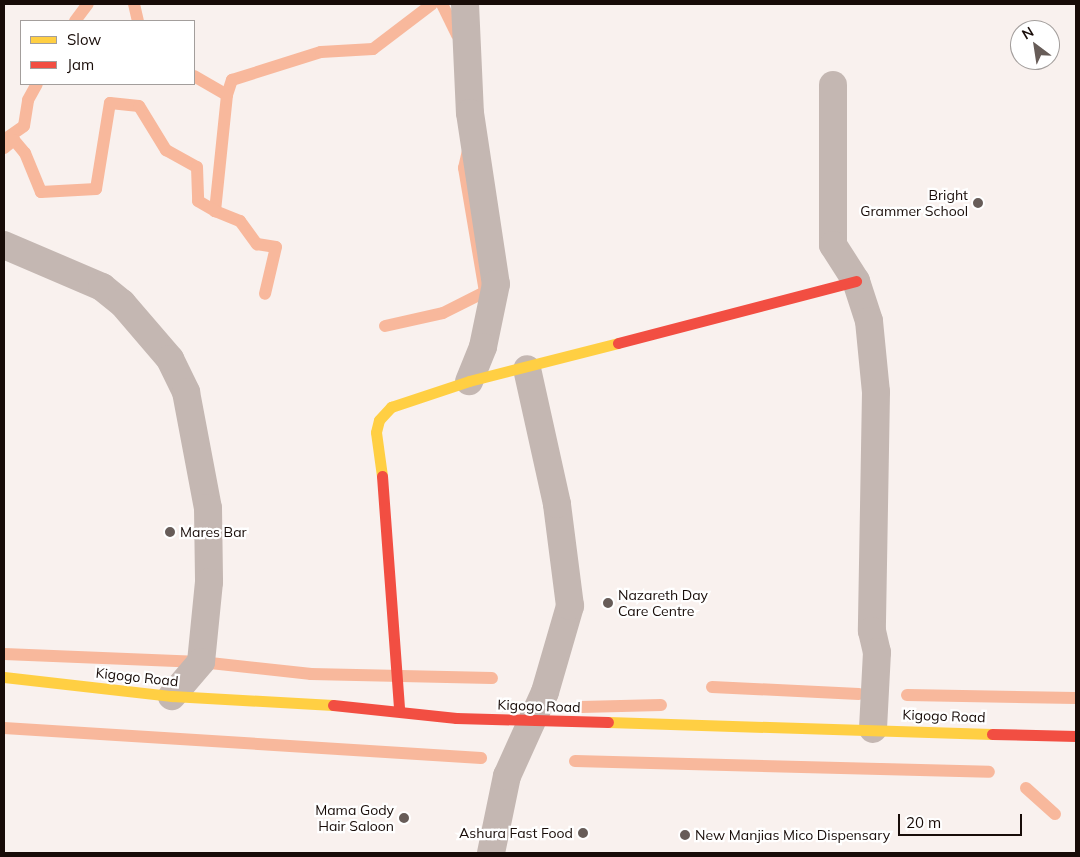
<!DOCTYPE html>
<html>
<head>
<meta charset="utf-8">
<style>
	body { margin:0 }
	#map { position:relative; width:1080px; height:857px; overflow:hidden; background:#f9f1ee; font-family:Mulish,sans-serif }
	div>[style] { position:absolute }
	.stream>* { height:12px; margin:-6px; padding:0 6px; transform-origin:6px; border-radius:6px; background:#f8b89c }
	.street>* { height:28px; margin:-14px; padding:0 14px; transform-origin:14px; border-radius:14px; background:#c4b7b2 }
	.slow>* { height:11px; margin:-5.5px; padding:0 5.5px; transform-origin:5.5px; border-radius:5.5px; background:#ffcf43 }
	.jam>* { height:11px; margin:-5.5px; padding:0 5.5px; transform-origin:5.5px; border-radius:5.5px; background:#f24e42 }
	.dots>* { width:14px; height:14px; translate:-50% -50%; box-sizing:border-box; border:2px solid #fff; border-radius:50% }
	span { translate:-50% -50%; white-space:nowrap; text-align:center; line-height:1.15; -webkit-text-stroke:4.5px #fff; paint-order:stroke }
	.poi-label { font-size:14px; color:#180c08 }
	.right { translate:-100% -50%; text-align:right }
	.left { translate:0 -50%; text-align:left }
	.street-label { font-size:14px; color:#180c08 }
	.frame { position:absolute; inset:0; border:5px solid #180c08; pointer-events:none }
	.legend { position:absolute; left:20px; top:20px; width:175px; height:65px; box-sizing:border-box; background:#fff; border:1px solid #a39e9c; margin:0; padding:6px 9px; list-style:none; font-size:15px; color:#180c08 }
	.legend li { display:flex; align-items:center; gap:10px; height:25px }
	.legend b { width:25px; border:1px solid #a39e9c }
	.north { position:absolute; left:1010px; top:20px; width:50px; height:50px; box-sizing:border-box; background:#fff; border:1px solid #a39e9c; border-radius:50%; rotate:329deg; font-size:14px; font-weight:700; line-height:20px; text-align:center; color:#180c08 }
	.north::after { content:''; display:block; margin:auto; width:18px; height:22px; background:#675c58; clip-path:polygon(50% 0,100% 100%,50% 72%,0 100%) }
	.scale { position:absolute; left:898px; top:814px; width:124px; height:22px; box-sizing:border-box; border:2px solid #180c08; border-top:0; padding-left:6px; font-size:15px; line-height:18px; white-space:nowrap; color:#180c08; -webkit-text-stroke:4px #fff; paint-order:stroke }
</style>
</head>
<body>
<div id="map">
	<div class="stream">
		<div style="left:134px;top:4px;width:17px;rotate:77deg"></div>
		<div style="left:442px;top:4px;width:34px;rotate:64deg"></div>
		<div style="left:75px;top:21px;width:21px;rotate:-53deg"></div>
		<div style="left:194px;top:76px;width:38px;rotate:30deg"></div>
		<div style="left:227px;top:95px;width:16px;rotate:-72deg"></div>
		<div style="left:232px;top:80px;width:93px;rotate:-17.5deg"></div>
		<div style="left:321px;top:52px;width:52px;rotate:-3.3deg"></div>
		<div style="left:373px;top:49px;width:74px;rotate:-37.3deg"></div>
		<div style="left:227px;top:95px;width:117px;rotate:95.9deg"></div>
		<div style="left:215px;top:211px;width:27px;rotate:22deg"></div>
		<div style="left:240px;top:221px;width:29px;rotate:54deg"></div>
		<div style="left:257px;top:244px;width:19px;rotate:9deg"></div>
		<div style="left:276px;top:247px;width:48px;rotate:103.2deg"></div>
		<div style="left:4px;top:140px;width:24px;rotate:-35deg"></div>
		<div style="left:24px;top:126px;width:26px;rotate:-81deg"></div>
		<div style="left:28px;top:100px;width:18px;rotate:-61deg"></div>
		<div style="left:4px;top:148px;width:13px;rotate:-39deg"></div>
		<div style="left:14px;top:140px;width:17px;rotate:50deg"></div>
		<div style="left:25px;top:153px;width:42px;rotate:67.7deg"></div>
		<div style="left:41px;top:192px;width:55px;rotate:-3.1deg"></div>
		<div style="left:96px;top:189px;width:87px;rotate:-80.8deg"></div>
		<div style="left:110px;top:103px;width:29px;rotate:6deg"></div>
		<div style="left:139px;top:106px;width:52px;rotate:58.5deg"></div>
		<div style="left:166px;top:150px;width:35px;rotate:29deg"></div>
		<div style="left:197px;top:167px;width:34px;rotate:88deg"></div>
		<div style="left:198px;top:201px;width:20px;rotate:30deg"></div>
		<div style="left:385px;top:326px;width:59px;rotate:-12.6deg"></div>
		<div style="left:443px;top:313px;width:47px;rotate:-26.6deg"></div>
		<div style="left:485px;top:292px;width:126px;rotate:-99.6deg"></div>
		<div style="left:464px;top:168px;width:17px;rotate:-77deg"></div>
		<div style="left:4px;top:654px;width:197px;rotate:2.3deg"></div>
		<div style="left:201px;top:662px;width:111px;rotate:6.2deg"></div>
		<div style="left:311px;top:674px;width:181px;rotate:1.3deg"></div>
		<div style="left:712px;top:687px;width:147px;rotate:2.7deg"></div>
		<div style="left:907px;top:695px;width:169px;rotate:1deg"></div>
		<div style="left:581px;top:707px;width:80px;rotate:-1.4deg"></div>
		<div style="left:4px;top:728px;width:478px;rotate:3.6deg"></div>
		<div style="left:575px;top:761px;width:414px;rotate:1.5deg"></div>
		<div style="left:1026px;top:788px;width:39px;rotate:42deg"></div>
	</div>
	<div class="street">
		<div style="left:465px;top:4px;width:109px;rotate:87.4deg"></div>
		<div style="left:470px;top:113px;width:173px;rotate:81.4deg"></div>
		<div style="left:496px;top:284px;width:64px;rotate:101.7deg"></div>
		<div style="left:483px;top:347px;width:37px;rotate:112deg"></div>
		<div style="left:833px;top:85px;width:160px;rotate:90deg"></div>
		<div style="left:833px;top:245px;width:43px;rotate:57.4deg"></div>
		<div style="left:856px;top:281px;width:42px;rotate:72deg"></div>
		<div style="left:869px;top:321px;width:71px;rotate:84.4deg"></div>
		<div style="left:876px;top:392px;width:239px;rotate:91deg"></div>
		<div style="left:872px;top:631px;width:22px;rotate:77deg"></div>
		<div style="left:877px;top:652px;width:77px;rotate:93deg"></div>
		<div style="left:4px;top:245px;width:107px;rotate:23.2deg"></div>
		<div style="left:102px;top:287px;width:26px;rotate:39deg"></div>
		<div style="left:122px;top:303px;width:74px;rotate:49.4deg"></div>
		<div style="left:170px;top:359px;width:37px;rotate:64deg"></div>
		<div style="left:186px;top:392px;width:118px;rotate:79.3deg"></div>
		<div style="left:208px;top:508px;width:74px;rotate:89.2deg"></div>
		<div style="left:209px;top:582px;width:80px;rotate:95.7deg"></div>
		<div style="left:201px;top:662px;width:45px;rotate:130.5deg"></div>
		<div style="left:491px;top:853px;width:79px;rotate:-78.3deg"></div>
		<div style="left:507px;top:776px;width:92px;rotate:-65.7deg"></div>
		<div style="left:545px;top:692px;width:90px;rotate:-73.8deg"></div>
		<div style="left:570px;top:606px;width:103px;rotate:-97.3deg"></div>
		<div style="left:557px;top:504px;width:138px;rotate:-102.5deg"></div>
	</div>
	<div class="slow">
		<div style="left:382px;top:476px;width:44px;rotate:-97.8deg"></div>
		<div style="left:376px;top:432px;width:12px;rotate:-76deg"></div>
		<div style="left:379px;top:420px;width:18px;rotate:-47deg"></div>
		<div style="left:391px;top:407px;width:82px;rotate:-18.4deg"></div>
		<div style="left:469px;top:381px;width:154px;rotate:-14.3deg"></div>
		<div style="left:4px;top:677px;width:169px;rotate:6.5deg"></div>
		<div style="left:172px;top:696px;width:161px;rotate:3.2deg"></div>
		<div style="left:608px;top:722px;width:384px;rotate:1.8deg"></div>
	</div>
	<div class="jam">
		<div style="left:618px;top:343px;width:246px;rotate:-14.6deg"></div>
		<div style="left:382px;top:476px;width:234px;rotate:85.8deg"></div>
		<div style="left:333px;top:705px;width:124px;rotate:6deg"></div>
		<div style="left:456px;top:718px;width:152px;rotate:1.5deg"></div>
		<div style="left:992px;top:734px;width:84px;rotate:1.4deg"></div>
	</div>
	<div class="dots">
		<div style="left:978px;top:203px;background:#675c58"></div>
		<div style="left:170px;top:532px;background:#675c58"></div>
		<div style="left:608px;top:603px;background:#675c58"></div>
		<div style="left:404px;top:818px;background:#675c58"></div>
		<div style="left:583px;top:833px;background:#675c58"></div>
		<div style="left:685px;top:835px;background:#675c58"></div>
	</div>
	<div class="poi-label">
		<span class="right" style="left:968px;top:203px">Bright<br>Grammer School</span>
		<span class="left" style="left:180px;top:532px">Mares Bar</span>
		<span class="left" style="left:618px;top:603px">Nazareth Day<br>Care Centre</span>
		<span class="right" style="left:394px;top:818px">Mama Gody<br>Hair Saloon</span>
		<span class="right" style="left:573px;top:833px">Ashura Fast Food</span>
		<span class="left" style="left:695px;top:835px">New Manjias Mico Dispensary</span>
	</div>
	<div class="street-label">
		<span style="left:137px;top:677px;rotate:6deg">Kigogo Road</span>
		<span style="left:539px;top:706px;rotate:2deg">Kigogo Road</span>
		<span style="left:944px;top:716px;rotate:2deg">Kigogo Road</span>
	</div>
	<div class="frame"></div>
	<ul class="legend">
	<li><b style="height:6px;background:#ffcf43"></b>Slow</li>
	<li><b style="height:6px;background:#f24e42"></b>Jam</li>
	</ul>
	<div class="north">N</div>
	<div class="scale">20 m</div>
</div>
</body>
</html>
